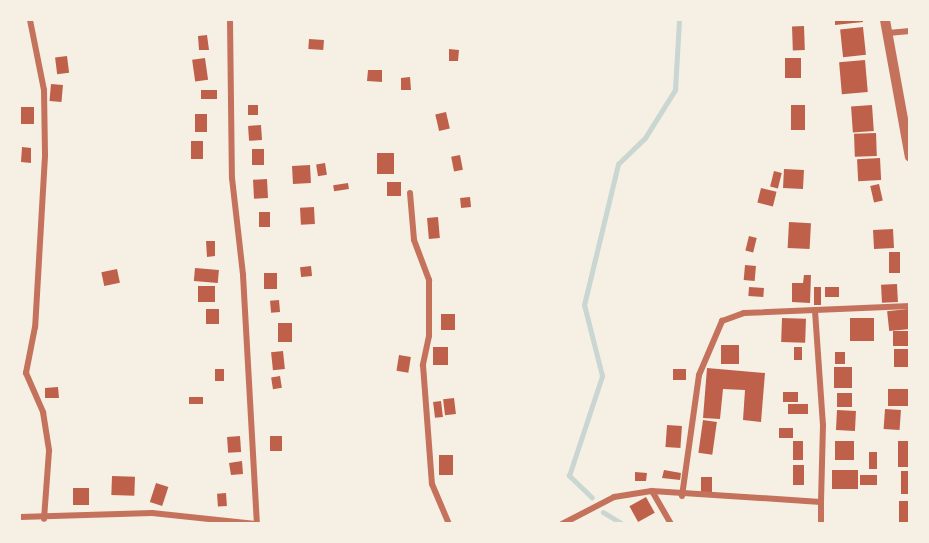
<!DOCTYPE html>
<html>
<head>
<meta charset="utf-8">
<style>
	body { margin:0 }
	#map { position:relative; width:929px; height:543px; overflow:hidden; background:#f6efe4; font-family:Commissioner,sans-serif }
	div>[style] { position:absolute }
	.stream>* { height:4.5px; margin:-2.25px; padding:0 2.25px; transform-origin:2.25px; border-radius:2.25px; background:#c9d6d2 }
	.building>* { inset:0; background:#bf614a; transform-origin:0 0 }
	.minor>* { height:6px; margin:-3px; padding:0 3px; transform-origin:3px; border-radius:3px; background:#c5725c }
	.tertiary>* { height:10px; margin:-5px; padding:0 5px; transform-origin:5px; border-radius:5px; background:#c5725c }
	span { translate:-50% -50%; white-space:nowrap; text-align:center; line-height:1.15; -webkit-text-stroke:4.5px #f6efe4; paint-order:stroke }
	.frame { position:absolute; inset:0; border:21px solid #f6efe4; pointer-events:none }
</style>
</head>
<body>
<div id="map">
	<div class="stream">
		<div style="left:592px;top:498px;width:32px;rotate:-136deg"></div>
		<div style="left:569px;top:476px;width:105px;rotate:-71.7deg"></div>
		<div style="left:602px;top:376px;width:73px;rotate:-104.2deg"></div>
		<div style="left:584px;top:305px;width:145px;rotate:-76.4deg"></div>
		<div style="left:618px;top:164px;width:37px;rotate:-44deg"></div>
		<div style="left:645px;top:138px;width:57px;rotate:-58deg"></div>
		<div style="left:675px;top:90px;width:70px;rotate:-86.7deg"></div>
		<div style="left:603px;top:512px;width:23px;rotate:31deg"></div>
	</div>
	<div class="building">
		<div style="clip-path:polygon(835px 20px,863px 20px,863px 22px,835px 25px)"></div>
		<div style="left:804px;top:26px;width:24px;height:12px;rotate:88deg"></div>
		<div style="left:863px;top:27px;width:28px;height:23px;rotate:84deg"></div>
		<div style="clip-path:polygon(207px 35px,209px 50px,199px 50px,198px 36px)"></div>
		<div style="left:309px;top:39px;width:15px;height:10px;rotate:4deg"></div>
		<div style="clip-path:polygon(449px 49px,459px 50px,458px 61px,449px 61px)"></div>
		<div style="left:67px;top:56px;width:17px;height:12px;rotate:83deg"></div>
		<div style="left:205px;top:58px;width:22px;height:13px;rotate:82deg"></div>
		<div style="left:785px;top:58px;width:16px;height:20px"></div>
		<div style="left:865px;top:60px;width:32px;height:26px;rotate:85deg"></div>
		<div style="clip-path:polygon(368px 70px,382px 70px,382px 82px,367px 81px)"></div>
		<div style="clip-path:polygon(410px 77px,411px 90px,401px 90px,401px 78px)"></div>
		<div style="left:51px;top:84px;width:12px;height:17px;rotate:5deg"></div>
		<div style="left:201px;top:90px;width:16px;height:9px"></div>
		<div style="left:248px;top:105px;width:10px;height:10px"></div>
		<div style="left:791px;top:105px;width:14px;height:25px"></div>
		<div style="left:872px;top:105px;width:26px;height:21px;rotate:86deg"></div>
		<div style="left:20px;top:107px;width:14px;height:17px"></div>
		<div style="left:446px;top:112px;width:17px;height:11px;rotate:77deg"></div>
		<div style="left:195px;top:114px;width:12px;height:18px"></div>
		<div style="left:261px;top:125px;width:15px;height:13px;rotate:86deg"></div>
		<div style="left:876px;top:133px;width:23px;height:22px;rotate:88deg"></div>
		<div style="left:191px;top:141px;width:12px;height:18px"></div>
		<div style="clip-path:polygon(22px 147px,31px 148px,31px 163px,21px 162px)"></div>
		<div style="left:252px;top:149px;width:12px;height:16px"></div>
		<div style="left:377px;top:153px;width:17px;height:21px"></div>
		<div style="left:460px;top:155px;width:15px;height:9px;rotate:79deg"></div>
		<div style="left:880px;top:158px;width:22px;height:23px;rotate:87deg"></div>
		<div style="left:325px;top:163px;width:12px;height:9px;rotate:81deg"></div>
		<div style="left:310px;top:165px;width:18px;height:18px;rotate:87deg"></div>
		<div style="left:784px;top:169px;width:20px;height:19px;rotate:3deg"></div>
		<div style="left:774px;top:171px;width:8px;height:16px;rotate:14deg"></div>
		<div style="left:267px;top:179px;width:19px;height:14px;rotate:87deg"></div>
		<div style="left:387px;top:182px;width:14px;height:14px"></div>
		<div style="left:348px;top:183px;width:6px;height:15px;rotate:81deg"></div>
		<div style="left:879px;top:184px;width:17px;height:9px;rotate:77deg"></div>
		<div style="left:761px;top:188px;width:16px;height:15px;rotate:14deg"></div>
		<div style="left:470px;top:197px;width:10px;height:10px;rotate:84deg"></div>
		<div style="left:314px;top:207px;width:17px;height:14px;rotate:87deg"></div>
		<div style="left:259px;top:212px;width:11px;height:15px"></div>
		<div style="left:438px;top:217px;width:21px;height:11px;rotate:85deg"></div>
		<div style="left:789px;top:222px;width:22px;height:26px;rotate:3deg"></div>
		<div style="left:893px;top:229px;width:19px;height:20px;rotate:87deg"></div>
		<div style="left:749px;top:236px;width:8px;height:15px;rotate:14deg"></div>
		<div style="clip-path:polygon(206px 241px,215px 241px,215px 256px,207px 257px)"></div>
		<div style="left:889px;top:252px;width:11px;height:21px"></div>
		<div style="left:745px;top:265px;width:11px;height:15px;rotate:5deg"></div>
		<div style="left:311px;top:266px;width:10px;height:11px;rotate:84deg"></div>
		<div style="left:195px;top:268px;width:24px;height:13px;rotate:5deg"></div>
		<div style="left:117px;top:269px;width:14px;height:16px;rotate:78deg"></div>
		<div style="left:264px;top:273px;width:13px;height:16px"></div>
		<div style="clip-path:polygon(804px 275px,811px 275px,810px 303px,792px 302px,792px 283px,803px 283px)"></div>
		<div style="left:897px;top:284px;width:18px;height:16px;rotate:87deg"></div>
		<div style="left:198px;top:286px;width:17px;height:16px"></div>
		<div style="left:749px;top:287px;width:15px;height:9px;rotate:4deg"></div>
		<div style="left:814px;top:287px;width:7px;height:18px"></div>
		<div style="left:825px;top:287px;width:14px;height:10px"></div>
		<div style="left:279px;top:300px;width:12px;height:9px;rotate:85deg"></div>
		<div style="left:206px;top:309px;width:13px;height:15px"></div>
		<div style="left:908px;top:309px;width:20px;height:21px;rotate:84deg"></div>
		<div style="left:441px;top:314px;width:14px;height:16px"></div>
		<div style="left:782px;top:318px;width:24px;height:24px;rotate:2deg"></div>
		<div style="left:850px;top:318px;width:24px;height:23px"></div>
		<div style="left:278px;top:323px;width:14px;height:19px"></div>
		<div style="left:910px;top:331px;width:15px;height:17px;rotate:90deg"></div>
		<div style="left:721px;top:345px;width:18px;height:19px"></div>
		<div style="left:433px;top:347px;width:15px;height:18px"></div>
		<div style="left:794px;top:347px;width:8px;height:13px"></div>
		<div style="left:910px;top:349px;width:18px;height:16px;rotate:90deg"></div>
		<div style="left:283px;top:351px;width:18px;height:12px;rotate:84deg"></div>
		<div style="left:835px;top:352px;width:10px;height:12px"></div>
		<div style="left:399px;top:355px;width:12px;height:16px;rotate:9deg"></div>
		<div style="left:834px;top:367px;width:18px;height:21px"></div>
		<div style="clip-path:polygon(707px 368px,765px 373px,761px 422px,743px 420px,745px 390px,723px 389px,720px 419px,703px 418px)"></div>
		<div style="left:215px;top:369px;width:9px;height:12px"></div>
		<div style="left:673px;top:369px;width:13px;height:11px"></div>
		<div style="left:280px;top:376px;width:12px;height:9px;rotate:81deg"></div>
		<div style="clip-path:polygon(58px 387px,59px 398px,45px 398px,45px 388px)"></div>
		<div style="left:888px;top:389px;width:22px;height:17px"></div>
		<div style="left:783px;top:392px;width:15px;height:10px"></div>
		<div style="left:852px;top:393px;width:14px;height:15px;rotate:90deg"></div>
		<div style="left:189px;top:397px;width:14px;height:7px"></div>
		<div style="left:454px;top:398px;width:16px;height:11px;rotate:83deg"></div>
		<div style="left:441px;top:401px;width:16px;height:8px;rotate:83deg"></div>
		<div style="left:788px;top:404px;width:20px;height:10px"></div>
		<div style="left:885px;top:409px;width:16px;height:20px;rotate:4deg"></div>
		<div style="left:837px;top:410px;width:19px;height:20px;rotate:3deg"></div>
		<div style="left:703px;top:420px;width:14px;height:33px;rotate:8deg"></div>
		<div style="left:667px;top:425px;width:15px;height:22px;rotate:4deg"></div>
		<div style="left:779px;top:428px;width:14px;height:10px"></div>
		<div style="left:240px;top:436px;width:16px;height:13px;rotate:86deg"></div>
		<div style="left:270px;top:436px;width:12px;height:15px"></div>
		<div style="left:793px;top:441px;width:10px;height:19px"></div>
		<div style="left:835px;top:441px;width:19px;height:19px"></div>
		<div style="left:898px;top:441px;width:12px;height:26px"></div>
		<div style="left:869px;top:452px;width:8px;height:17px"></div>
		<div style="left:439px;top:455px;width:14px;height:20px"></div>
		<div style="clip-path:polygon(242px 461px,243px 474px,231px 475px,229px 463px)"></div>
		<div style="left:793px;top:465px;width:11px;height:20px"></div>
		<div style="clip-path:polygon(664px 470px,681px 473px,680px 480px,662px 478px)"></div>
		<div style="left:858px;top:470px;width:19px;height:26px;rotate:90deg"></div>
		<div style="left:901px;top:471px;width:9px;height:23px"></div>
		<div style="clip-path:polygon(635px 472px,647px 473px,646px 481px,635px 481px)"></div>
		<div style="left:860px;top:475px;width:17px;height:10px"></div>
		<div style="left:112px;top:476px;width:23px;height:19px;rotate:2deg"></div>
		<div style="left:701px;top:477px;width:11px;height:15px"></div>
		<div style="left:156px;top:483px;width:13px;height:20px;rotate:18deg"></div>
		<div style="left:73px;top:488px;width:16px;height:17px"></div>
		<div style="left:226px;top:493px;width:13px;height:9px;rotate:86deg"></div>
		<div style="left:646px;top:497px;width:18px;height:19px;rotate:61deg"></div>
		<div style="left:899px;top:501px;width:11px;height:23px"></div>
	</div>
	<div class="minor">
		<div style="left:30px;top:20px;width:71px;rotate:78.7deg"></div>
		<div style="left:44px;top:90px;width:66px;rotate:89.1deg"></div>
		<div style="left:45px;top:156px;width:171px;rotate:93.3deg"></div>
		<div style="left:35px;top:327px;width:47px;rotate:101.1deg"></div>
		<div style="left:26px;top:373px;width:43px;rotate:66.4deg"></div>
		<div style="left:43px;top:412px;width:39px;rotate:81deg"></div>
		<div style="left:49px;top:451px;width:68px;rotate:94.2deg"></div>
		<div style="left:230px;top:20px;width:158px;rotate:89.3deg"></div>
		<div style="left:232px;top:178px;width:98px;rotate:83.5deg"></div>
		<div style="left:243px;top:275px;width:249px;rotate:86.8deg"></div>
		<div style="left:888px;top:33px;width:22px;rotate:-5deg"></div>
		<div style="left:410px;top:193px;width:47px;rotate:85.1deg"></div>
		<div style="left:414px;top:240px;width:43px;rotate:69.4deg"></div>
		<div style="left:429px;top:280px;width:56px;rotate:90deg"></div>
		<div style="left:429px;top:336px;width:30px;rotate:102deg"></div>
		<div style="left:423px;top:365px;width:119px;rotate:85.7deg"></div>
		<div style="left:432px;top:484px;width:43px;rotate:67deg"></div>
		<div style="left:815px;top:311px;width:114px;rotate:86deg"></div>
		<div style="left:823px;top:425px;width:77px;rotate:91.5deg"></div>
		<div style="left:652px;top:491px;width:38px;rotate:60deg"></div>
		<div style="left:682px;top:496px;width:122px;rotate:-82deg"></div>
		<div style="left:699px;top:375px;width:59px;rotate:-66.9deg"></div>
		<div style="left:722px;top:321px;width:23px;rotate:-20deg"></div>
		<div style="left:744px;top:313px;width:166px;rotate:-2.4deg"></div>
		<div style="left:20px;top:517px;width:132px;rotate:-1.7deg"></div>
		<div style="left:152px;top:513px;width:106px;rotate:6deg"></div>
		<div style="left:562px;top:524px;width:59px;rotate:-27.4deg"></div>
		<div style="left:614px;top:497px;width:38px;rotate:-9deg"></div>
		<div style="left:652px;top:491px;width:169px;rotate:3.7deg"></div>
		<div style="left:821px;top:502px;width:22px;rotate:90deg"></div>
	</div>
	<div class="tertiary">
		<div style="left:885px;top:20px;width:139px;rotate:79.7deg"></div>
	</div>
	<div class="frame"></div>
</div>
</body>
</html>
